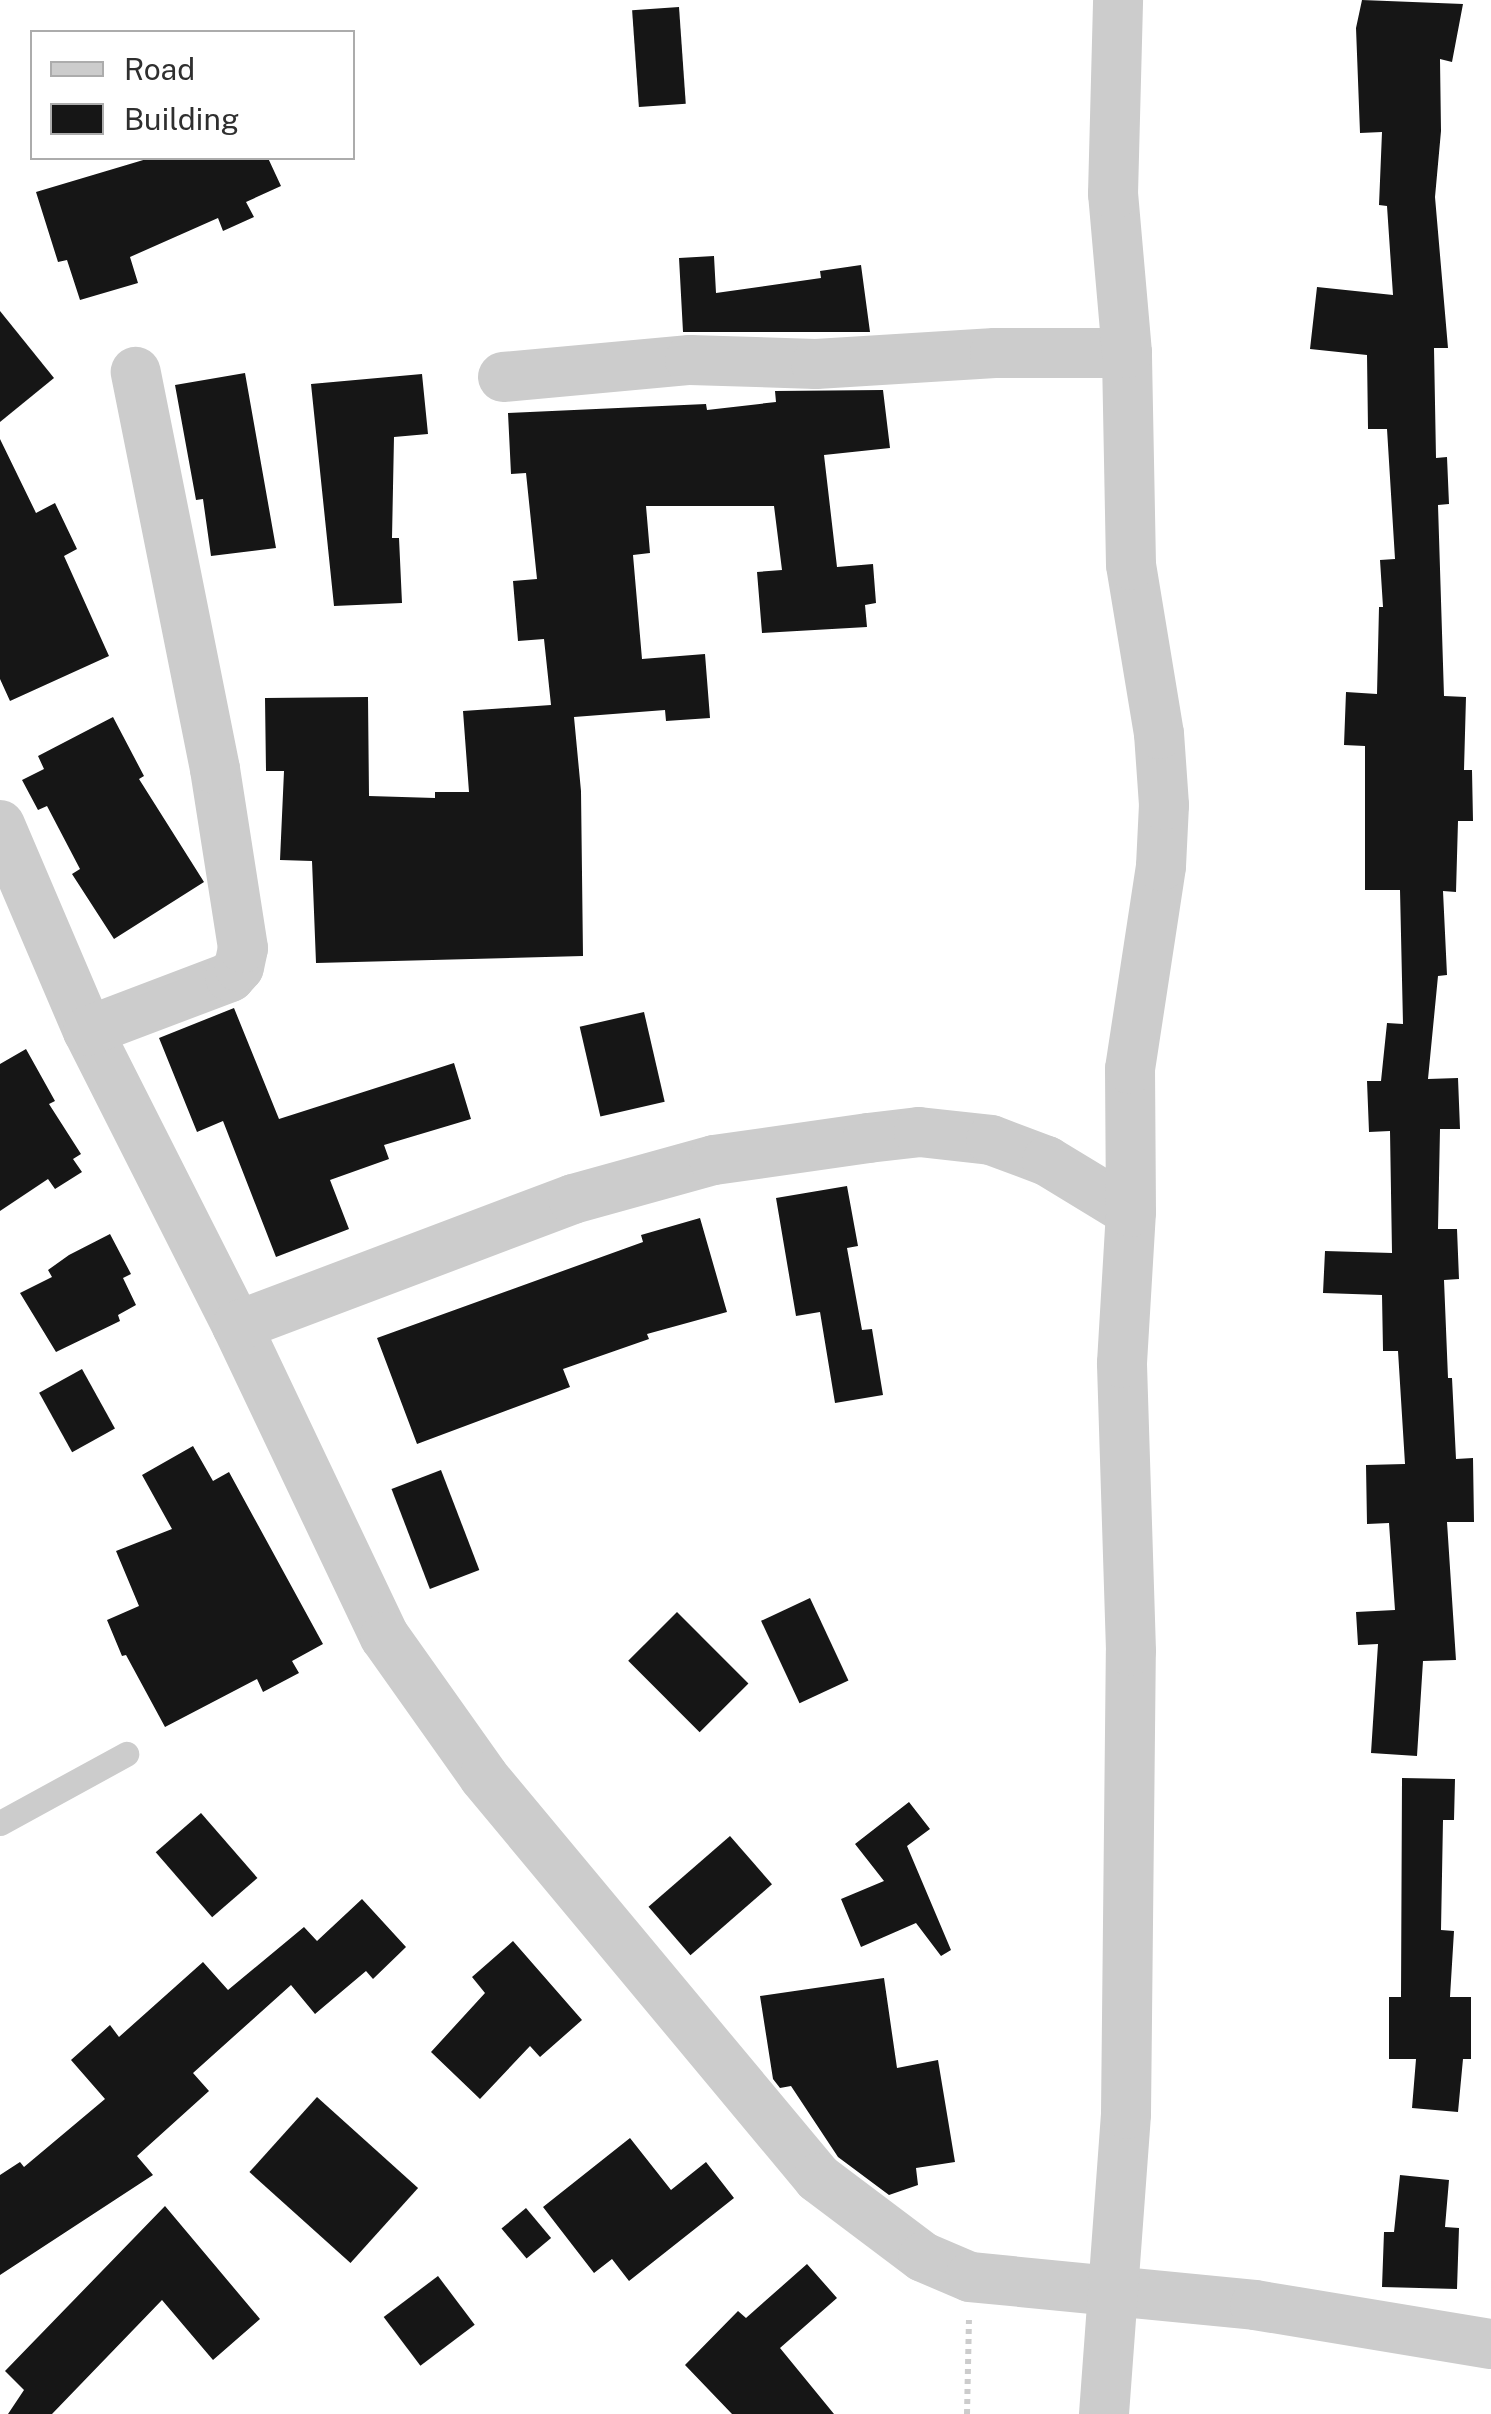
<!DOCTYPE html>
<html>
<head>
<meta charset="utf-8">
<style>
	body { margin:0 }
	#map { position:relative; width:1491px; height:2414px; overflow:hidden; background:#fff; font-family:"Public Sans",sans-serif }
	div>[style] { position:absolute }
	.building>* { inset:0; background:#161616; transform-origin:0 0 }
	.path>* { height:6px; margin-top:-3px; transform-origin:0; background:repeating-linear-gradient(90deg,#ccc 0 5px,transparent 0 10px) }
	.lane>* { height:25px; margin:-12.5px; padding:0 12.5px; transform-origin:12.5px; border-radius:12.5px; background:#ccc }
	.street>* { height:50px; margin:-25px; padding:0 25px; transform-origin:25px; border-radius:25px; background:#ccc }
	span { translate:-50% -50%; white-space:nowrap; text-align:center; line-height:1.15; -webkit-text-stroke:10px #fff; paint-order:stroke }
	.legend { position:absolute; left:30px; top:30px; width:325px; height:130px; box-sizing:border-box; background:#fff; border:2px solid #acacac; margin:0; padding:12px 18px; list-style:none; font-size:30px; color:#2f2f2f }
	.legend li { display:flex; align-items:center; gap:20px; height:50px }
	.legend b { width:50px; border:2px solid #acacac }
</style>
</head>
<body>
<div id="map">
	<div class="building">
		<div style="clip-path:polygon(1362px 0,1463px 4px,1452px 62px,1440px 59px,1441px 131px,1435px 197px,1448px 348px,1434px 348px,1436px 458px,1447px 457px,1449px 504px,1438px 505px,1444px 696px,1466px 697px,1464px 770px,1472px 770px,1473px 821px,1458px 821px,1456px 892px,1443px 891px,1447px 975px,1438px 976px,1428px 1079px,1458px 1078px,1460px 1129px,1440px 1129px,1438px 1229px,1457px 1229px,1459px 1279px,1444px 1280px,1448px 1378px,1452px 1378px,1456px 1459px,1473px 1458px,1474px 1522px,1447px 1522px,1456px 1660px,1423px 1661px,1417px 1756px,1371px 1753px,1378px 1644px,1358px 1645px,1356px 1612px,1395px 1610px,1389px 1523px,1367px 1524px,1366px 1465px,1405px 1464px,1398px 1351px,1383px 1351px,1382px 1295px,1323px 1293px,1325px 1251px,1392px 1253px,1390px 1131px,1369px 1132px,1367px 1081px,1381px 1081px,1387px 1023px,1403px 1024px,1400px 890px,1365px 890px,1365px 746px,1344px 745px,1346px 692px,1377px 694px,1379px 607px,1383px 607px,1380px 560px,1395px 559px,1387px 429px,1368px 429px,1367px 355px,1310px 349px,1317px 287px,1393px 295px,1387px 206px,1379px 205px,1382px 132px,1360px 133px,1356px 28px)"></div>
		<div style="left:679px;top:7px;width:97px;height:47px;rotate:86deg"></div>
		<div style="clip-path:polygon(150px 158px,268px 158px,281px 186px,246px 202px,254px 217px,223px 231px,218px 218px,130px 257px,138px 283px,80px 300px,67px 260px,58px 262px,36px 192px)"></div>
		<div style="clip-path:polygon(714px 256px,716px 293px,821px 278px,820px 271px,861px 265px,870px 332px,683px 332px,679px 258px)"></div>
		<div style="clip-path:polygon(0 311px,54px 378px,0 422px)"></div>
		<div style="clip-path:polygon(245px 373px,276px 548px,211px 556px,203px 499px,196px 500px,175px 385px)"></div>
		<div style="clip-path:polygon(422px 374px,428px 434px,394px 437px,392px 538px,399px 538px,402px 603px,334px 606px,311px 384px)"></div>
		<div style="clip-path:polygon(883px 390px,890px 448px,824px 455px,837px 567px,873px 564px,876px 603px,865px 605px,867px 627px,762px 633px,757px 572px,782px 570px,774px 506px,646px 506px,650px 553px,633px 555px,642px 659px,705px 654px,710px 718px,666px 721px,665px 710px,574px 717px,581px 791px,583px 956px,316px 963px,312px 861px,280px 860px,284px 771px,266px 771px,265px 698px,368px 697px,369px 796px,435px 798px,435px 792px,469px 792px,463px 711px,551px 705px,544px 639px,518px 641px,513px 581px,537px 579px,526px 473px,511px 474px,508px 413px,706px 404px,707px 410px,776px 402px,775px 391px)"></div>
		<div style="clip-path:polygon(0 439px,36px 513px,55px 503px,77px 549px,64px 556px,109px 656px,10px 701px,0 679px)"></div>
		<div style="clip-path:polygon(113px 717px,144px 776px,139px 779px,204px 882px,114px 939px,72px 874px,80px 869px,47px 806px,38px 810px,22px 780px,44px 769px,38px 756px)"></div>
		<div style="clip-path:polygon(234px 1008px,279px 1119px,454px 1063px,471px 1119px,384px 1145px,389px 1159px,330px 1180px,349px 1229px,276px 1257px,223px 1121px,197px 1132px,159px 1038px)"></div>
		<div style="left:644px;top:1012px;width:92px;height:66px;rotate:77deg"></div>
		<div style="clip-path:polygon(26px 1049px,55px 1101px,49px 1104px,81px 1154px,73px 1159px,82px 1172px,55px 1189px,48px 1179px,0 1211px,0 1064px)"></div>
		<div style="clip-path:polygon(847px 1186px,858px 1246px,847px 1248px,862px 1330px,872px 1329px,883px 1395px,835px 1403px,820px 1312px,796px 1316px,776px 1198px)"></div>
		<div style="clip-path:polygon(700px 1218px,727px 1312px,647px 1334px,649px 1339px,563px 1369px,570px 1387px,417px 1444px,377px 1338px,643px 1242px,641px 1235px)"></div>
		<div style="clip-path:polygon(110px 1234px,131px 1274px,123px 1278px,136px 1305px,118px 1315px,120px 1321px,56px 1352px,20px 1293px,52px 1277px,48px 1270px,69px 1255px)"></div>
		<div style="left:82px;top:1369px;width:68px;height:49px;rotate:61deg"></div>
		<div style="clip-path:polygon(193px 1446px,213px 1481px,229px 1472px,323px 1644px,292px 1661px,299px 1673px,263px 1692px,257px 1679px,165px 1727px,126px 1655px,122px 1656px,107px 1620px,139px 1606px,116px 1551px,172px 1529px,142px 1475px)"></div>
		<div style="left:441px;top:1470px;width:107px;height:53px;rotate:69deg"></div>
		<div style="left:810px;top:1598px;width:91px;height:54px;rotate:65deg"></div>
		<div style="left:677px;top:1612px;width:101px;height:69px;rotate:45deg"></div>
		<div style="clip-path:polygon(1402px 1778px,1455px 1779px,1454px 1820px,1443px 1820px,1441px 1930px,1454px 1931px,1450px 1997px,1471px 1997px,1471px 2059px,1463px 2059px,1458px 2112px,1412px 2108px,1416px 2059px,1389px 2059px,1389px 1997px,1401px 1997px)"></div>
		<div style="clip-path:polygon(909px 1802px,930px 1829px,907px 1846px,951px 1950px,941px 1956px,916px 1923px,861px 1947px,841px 1899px,884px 1881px,855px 1844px)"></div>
		<div style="left:201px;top:1813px;width:86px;height:60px;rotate:49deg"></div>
		<div style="left:730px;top:1836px;width:64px;height:108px;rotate:49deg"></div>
		<div style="clip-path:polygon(362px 1899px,406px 1947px,373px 1979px,366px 1971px,315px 2014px,291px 1985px,193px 2073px,209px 2091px,137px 2156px,153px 2175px,0 2275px,0 2175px,20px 2162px,24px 2167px,105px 2099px,71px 2060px,110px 2025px,119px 2037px,203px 1962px,228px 1990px,304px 1927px,317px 1941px)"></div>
		<div style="clip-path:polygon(513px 1941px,582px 2020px,540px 2057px,530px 2046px,480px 2099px,431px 2052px,485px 1993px,472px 1977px)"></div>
		<div style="clip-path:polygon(884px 1978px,897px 2068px,938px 2060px,955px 2162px,916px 2168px,918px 2185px,889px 2195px,838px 2157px,791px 2086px,780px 2088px,773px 2079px,760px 1996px)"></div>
		<div style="left:317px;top:2097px;width:136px;height:101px;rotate:42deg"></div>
		<div style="clip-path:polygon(630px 2138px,671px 2190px,706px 2162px,734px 2198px,629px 2281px,612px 2259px,594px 2273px,543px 2207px)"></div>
		<div style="clip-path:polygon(1400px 2175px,1449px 2180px,1445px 2227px,1459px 2228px,1457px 2289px,1382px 2287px,1384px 2232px,1394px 2232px)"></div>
		<div style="clip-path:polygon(165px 2206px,260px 2319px,213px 2360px,162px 2300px,52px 2414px,8px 2414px,24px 2390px,5px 2371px)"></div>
		<div style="left:526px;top:2208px;width:39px;height:32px;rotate:50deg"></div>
		<div style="clip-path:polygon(807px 2264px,837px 2298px,780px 2348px,834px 2414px,732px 2414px,685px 2365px,738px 2311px,746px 2318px)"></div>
		<div style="left:438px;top:2276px;width:61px;height:68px;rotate:53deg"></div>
	</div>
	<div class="path">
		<div style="left:967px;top:2414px;width:94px;rotate:-88.8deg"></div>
	</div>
	<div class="lane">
		<div style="left:0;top:1823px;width:144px;rotate:-28.7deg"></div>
	</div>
	<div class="street">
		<div style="left:503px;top:377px;width:188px;rotate:-5.2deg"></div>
		<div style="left:690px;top:360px;width:126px;rotate:1.8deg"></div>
		<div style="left:816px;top:364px;width:179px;rotate:-3.5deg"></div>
		<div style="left:995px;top:353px;width:132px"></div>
		<div style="left:0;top:825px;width:224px;rotate:66.9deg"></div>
		<div style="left:88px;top:1031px;width:330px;rotate:63.2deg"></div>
		<div style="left:237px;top:1326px;width:344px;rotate:64.6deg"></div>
		<div style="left:385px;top:1637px;width:171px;rotate:54.7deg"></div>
		<div style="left:484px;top:1777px;width:522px;rotate:50.21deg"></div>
		<div style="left:818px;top:2178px;width:131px;rotate:37deg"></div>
		<div style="left:923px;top:2257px;width:51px;rotate:23.1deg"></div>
		<div style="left:970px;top:2277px;width:286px;rotate:5.6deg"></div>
		<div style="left:1255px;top:2305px;width:239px;rotate:9.4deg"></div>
		<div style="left:88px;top:1031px;width:152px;rotate:-20.8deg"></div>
		<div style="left:230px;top:977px;width:13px;rotate:-48deg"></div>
		<div style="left:239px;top:967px;width:19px;rotate:-78deg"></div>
		<div style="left:243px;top:948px;width:181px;rotate:-98.9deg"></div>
		<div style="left:215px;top:769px;width:405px;rotate:-101.3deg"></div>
		<div style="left:237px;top:1326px;width:359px;rotate:-20.7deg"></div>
		<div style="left:573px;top:1199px;width:146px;rotate:-15.5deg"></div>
		<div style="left:714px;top:1160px;width:156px;rotate:-8.1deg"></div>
		<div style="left:868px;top:1138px;width:51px;rotate:-6.7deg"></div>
		<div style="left:919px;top:1132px;width:72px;rotate:6.3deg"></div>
		<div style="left:991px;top:1140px;width:60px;rotate:20.6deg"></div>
		<div style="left:1047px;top:1161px;width:98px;rotate:31.3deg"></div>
		<div style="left:1104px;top:2414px;width:301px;rotate:-85.8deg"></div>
		<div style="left:1126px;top:2114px;width:463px;rotate:-89.4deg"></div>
		<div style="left:1131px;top:1651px;width:288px;rotate:-91.8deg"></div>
		<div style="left:1122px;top:1363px;width:151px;rotate:-86.6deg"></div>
		<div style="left:1131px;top:1212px;width:143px;rotate:-90.4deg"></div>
		<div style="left:1130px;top:1069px;width:205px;rotate:-81.3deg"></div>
		<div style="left:1161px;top:866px;width:61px;rotate:-87.2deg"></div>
		<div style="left:1164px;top:805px;width:71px;rotate:-94deg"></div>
		<div style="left:1159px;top:734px;width:171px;rotate:-99.4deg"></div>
		<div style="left:1131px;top:565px;width:212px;rotate:-91.1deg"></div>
		<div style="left:1127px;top:353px;width:160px;rotate:-95deg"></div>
		<div style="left:1113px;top:194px;width:194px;rotate:-88.5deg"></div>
	</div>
	<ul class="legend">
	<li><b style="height:12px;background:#ccc"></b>Road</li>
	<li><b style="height:28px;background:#161616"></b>Building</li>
	</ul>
</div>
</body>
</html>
